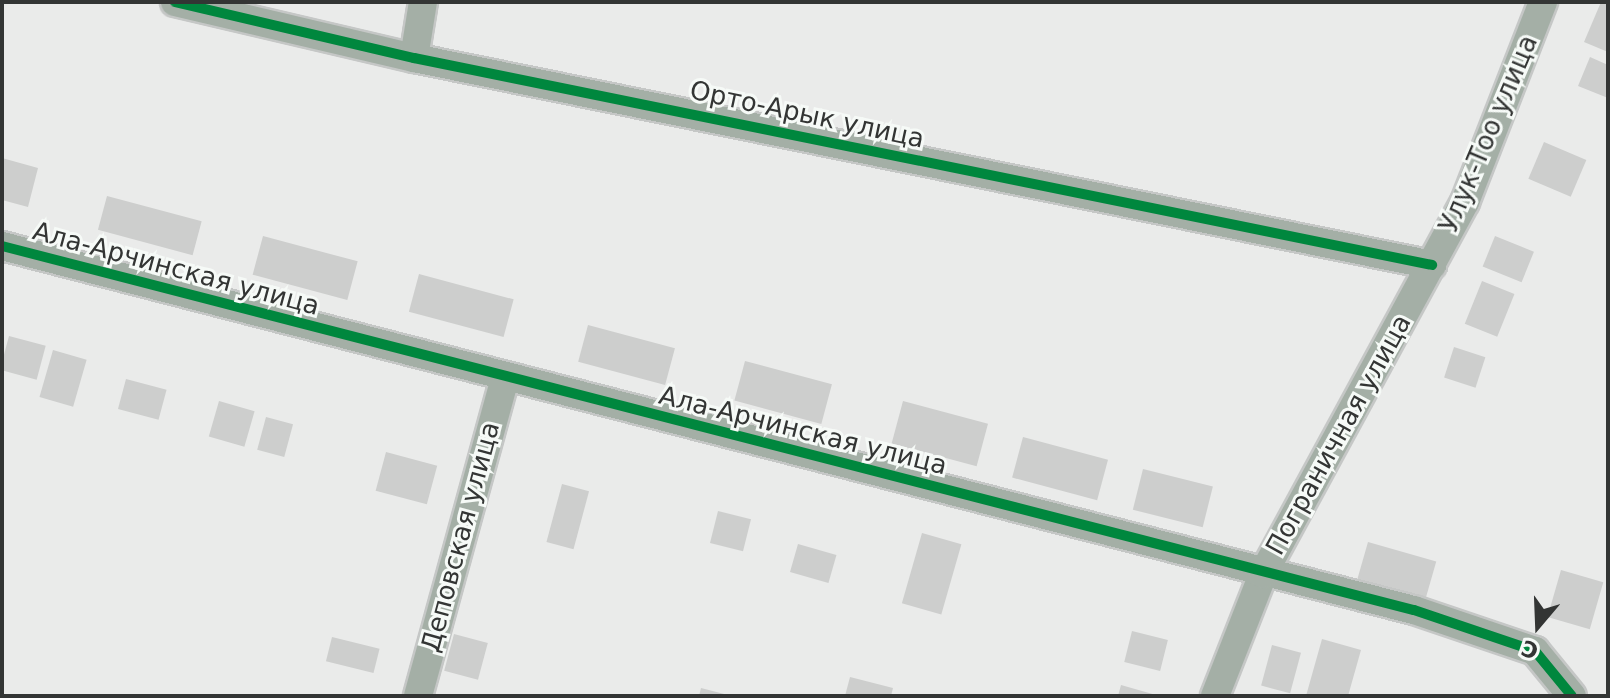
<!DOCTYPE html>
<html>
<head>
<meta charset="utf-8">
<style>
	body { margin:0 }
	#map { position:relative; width:1610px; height:698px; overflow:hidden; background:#eaebea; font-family:"DejaVu Sans",sans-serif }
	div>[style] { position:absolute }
	.building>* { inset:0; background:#cdcecd; transform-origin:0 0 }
	.roads { filter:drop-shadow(2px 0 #c5c7c6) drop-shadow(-2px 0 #c5c7c6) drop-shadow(0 2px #c5c7c6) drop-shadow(0 -2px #c5c7c6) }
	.minor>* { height:28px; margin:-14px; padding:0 14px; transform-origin:14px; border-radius:14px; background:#a4afa6 }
	.cycleway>* { height:10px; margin:-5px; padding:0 5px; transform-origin:5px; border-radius:5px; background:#00873e }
	span { translate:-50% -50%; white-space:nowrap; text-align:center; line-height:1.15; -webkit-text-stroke:6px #f6faf7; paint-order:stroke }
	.street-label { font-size:26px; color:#333534 }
	.frame { position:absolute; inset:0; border:4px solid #333534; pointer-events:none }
	.north { position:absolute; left:1498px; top:586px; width:80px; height:80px; -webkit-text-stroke:6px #f6faf7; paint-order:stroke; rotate:199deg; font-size:22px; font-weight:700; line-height:32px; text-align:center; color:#333534 }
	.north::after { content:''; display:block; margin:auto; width:28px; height:36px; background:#333534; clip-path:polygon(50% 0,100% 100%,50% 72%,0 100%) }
</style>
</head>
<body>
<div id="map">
	<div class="building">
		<div style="clip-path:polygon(1601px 2px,1608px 2px,1608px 52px,1584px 42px)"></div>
		<div style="clip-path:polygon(1590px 57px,1608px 65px,1608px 98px,1578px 86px)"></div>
		<div style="left:1544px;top:142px;width:46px;height:40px;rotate:23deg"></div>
		<div style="clip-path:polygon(2px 158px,38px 168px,28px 207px,2px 200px)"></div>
		<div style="left:107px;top:196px;width:98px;height:35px;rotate:15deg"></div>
		<div style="left:263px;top:236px;width:98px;height:40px;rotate:15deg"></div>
		<div style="left:1495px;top:236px;width:42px;height:33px;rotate:22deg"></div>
		<div style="left:419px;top:274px;width:98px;height:39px;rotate:15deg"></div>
		<div style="left:1482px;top:281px;width:35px;height:46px;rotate:22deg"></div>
		<div style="left:588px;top:325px;width:90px;height:38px;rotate:15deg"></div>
		<div style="left:9px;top:336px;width:38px;height:35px;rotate:15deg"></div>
		<div style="left:1454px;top:347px;width:33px;height:32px;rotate:18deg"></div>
		<div style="left:53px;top:350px;width:35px;height:49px;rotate:16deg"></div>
		<div style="left:745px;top:361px;width:90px;height:41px;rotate:15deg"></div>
		<div style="left:126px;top:379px;width:42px;height:31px;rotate:15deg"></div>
		<div style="left:219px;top:401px;width:37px;height:37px;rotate:16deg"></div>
		<div style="left:903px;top:401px;width:88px;height:44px;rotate:15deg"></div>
		<div style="left:266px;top:417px;width:28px;height:34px;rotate:15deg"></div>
		<div style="left:1023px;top:437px;width:88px;height:42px;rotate:15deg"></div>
		<div style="left:386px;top:452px;width:53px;height:40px;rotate:15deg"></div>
		<div style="left:1143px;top:469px;width:72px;height:42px;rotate:14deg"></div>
		<div style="left:562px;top:484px;width:28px;height:60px;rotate:15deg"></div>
		<div style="left:718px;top:511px;width:34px;height:33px;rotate:14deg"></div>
		<div style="left:922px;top:533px;width:41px;height:73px;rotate:16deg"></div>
		<div style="left:1368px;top:542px;width:71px;height:45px;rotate:16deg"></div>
		<div style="left:798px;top:544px;width:40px;height:29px;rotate:16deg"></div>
		<div style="left:1561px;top:570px;width:44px;height:49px;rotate:16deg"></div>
		<div style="left:1132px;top:631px;width:37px;height:32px;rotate:14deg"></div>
		<div style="left:454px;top:634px;width:35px;height:38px;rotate:15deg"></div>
		<div style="left:332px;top:637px;width:49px;height:25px;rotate:14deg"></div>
		<div style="clip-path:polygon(1322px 639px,1361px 650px,1348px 696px,1306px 696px)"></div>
		<div style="left:1272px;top:645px;width:30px;height:42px;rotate:15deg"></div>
		<div style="clip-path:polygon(850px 677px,893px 688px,891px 696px,845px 696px)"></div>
		<div style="clip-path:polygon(1121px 685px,1156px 695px,1156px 696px,1118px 696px)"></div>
		<div style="clip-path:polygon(701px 688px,728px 695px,727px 696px,699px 696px)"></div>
	</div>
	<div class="roads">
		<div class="minor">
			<div style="left:175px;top:2px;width:245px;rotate:13.2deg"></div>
			<div style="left:414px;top:58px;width:1039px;rotate:11.49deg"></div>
			<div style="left:414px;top:58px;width:57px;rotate:-80.9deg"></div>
			<div style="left:2px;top:246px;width:1458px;rotate:14.46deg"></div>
			<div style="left:1414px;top:610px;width:128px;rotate:18.7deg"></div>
			<div style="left:1535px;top:651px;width:58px;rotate:50.6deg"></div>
			<div style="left:418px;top:696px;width:331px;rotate:-74.7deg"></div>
			<div style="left:1215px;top:696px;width:131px;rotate:-68.5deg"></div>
			<div style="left:1263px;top:574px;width:423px;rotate:-61.5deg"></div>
			<div style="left:1465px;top:202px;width:215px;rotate:-68.7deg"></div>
		</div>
	</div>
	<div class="cycleway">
		<div style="left:175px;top:2px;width:245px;rotate:13.2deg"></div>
		<div style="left:414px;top:58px;width:1039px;rotate:11.49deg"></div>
		<div style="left:2px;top:246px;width:1458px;rotate:14.46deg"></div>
		<div style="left:1414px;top:610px;width:128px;rotate:18.7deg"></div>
		<div style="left:1535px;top:651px;width:58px;rotate:50.6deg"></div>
	</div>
	<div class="street-label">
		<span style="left:807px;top:115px;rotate:12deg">Орто-Арык улица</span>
		<span style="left:1489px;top:134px;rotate:-67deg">Улук-Тоо улица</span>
		<span style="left:176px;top:269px;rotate:15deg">Ала-Арчинская улица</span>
		<span style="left:803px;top:431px;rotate:14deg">Ала-Арчинская улица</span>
		<span style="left:1339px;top:435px;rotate:-61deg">Пограничная улица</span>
		<span style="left:461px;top:537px;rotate:-75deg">Деповская улица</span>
	</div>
	<div class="frame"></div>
	<div class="north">С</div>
</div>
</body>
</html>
